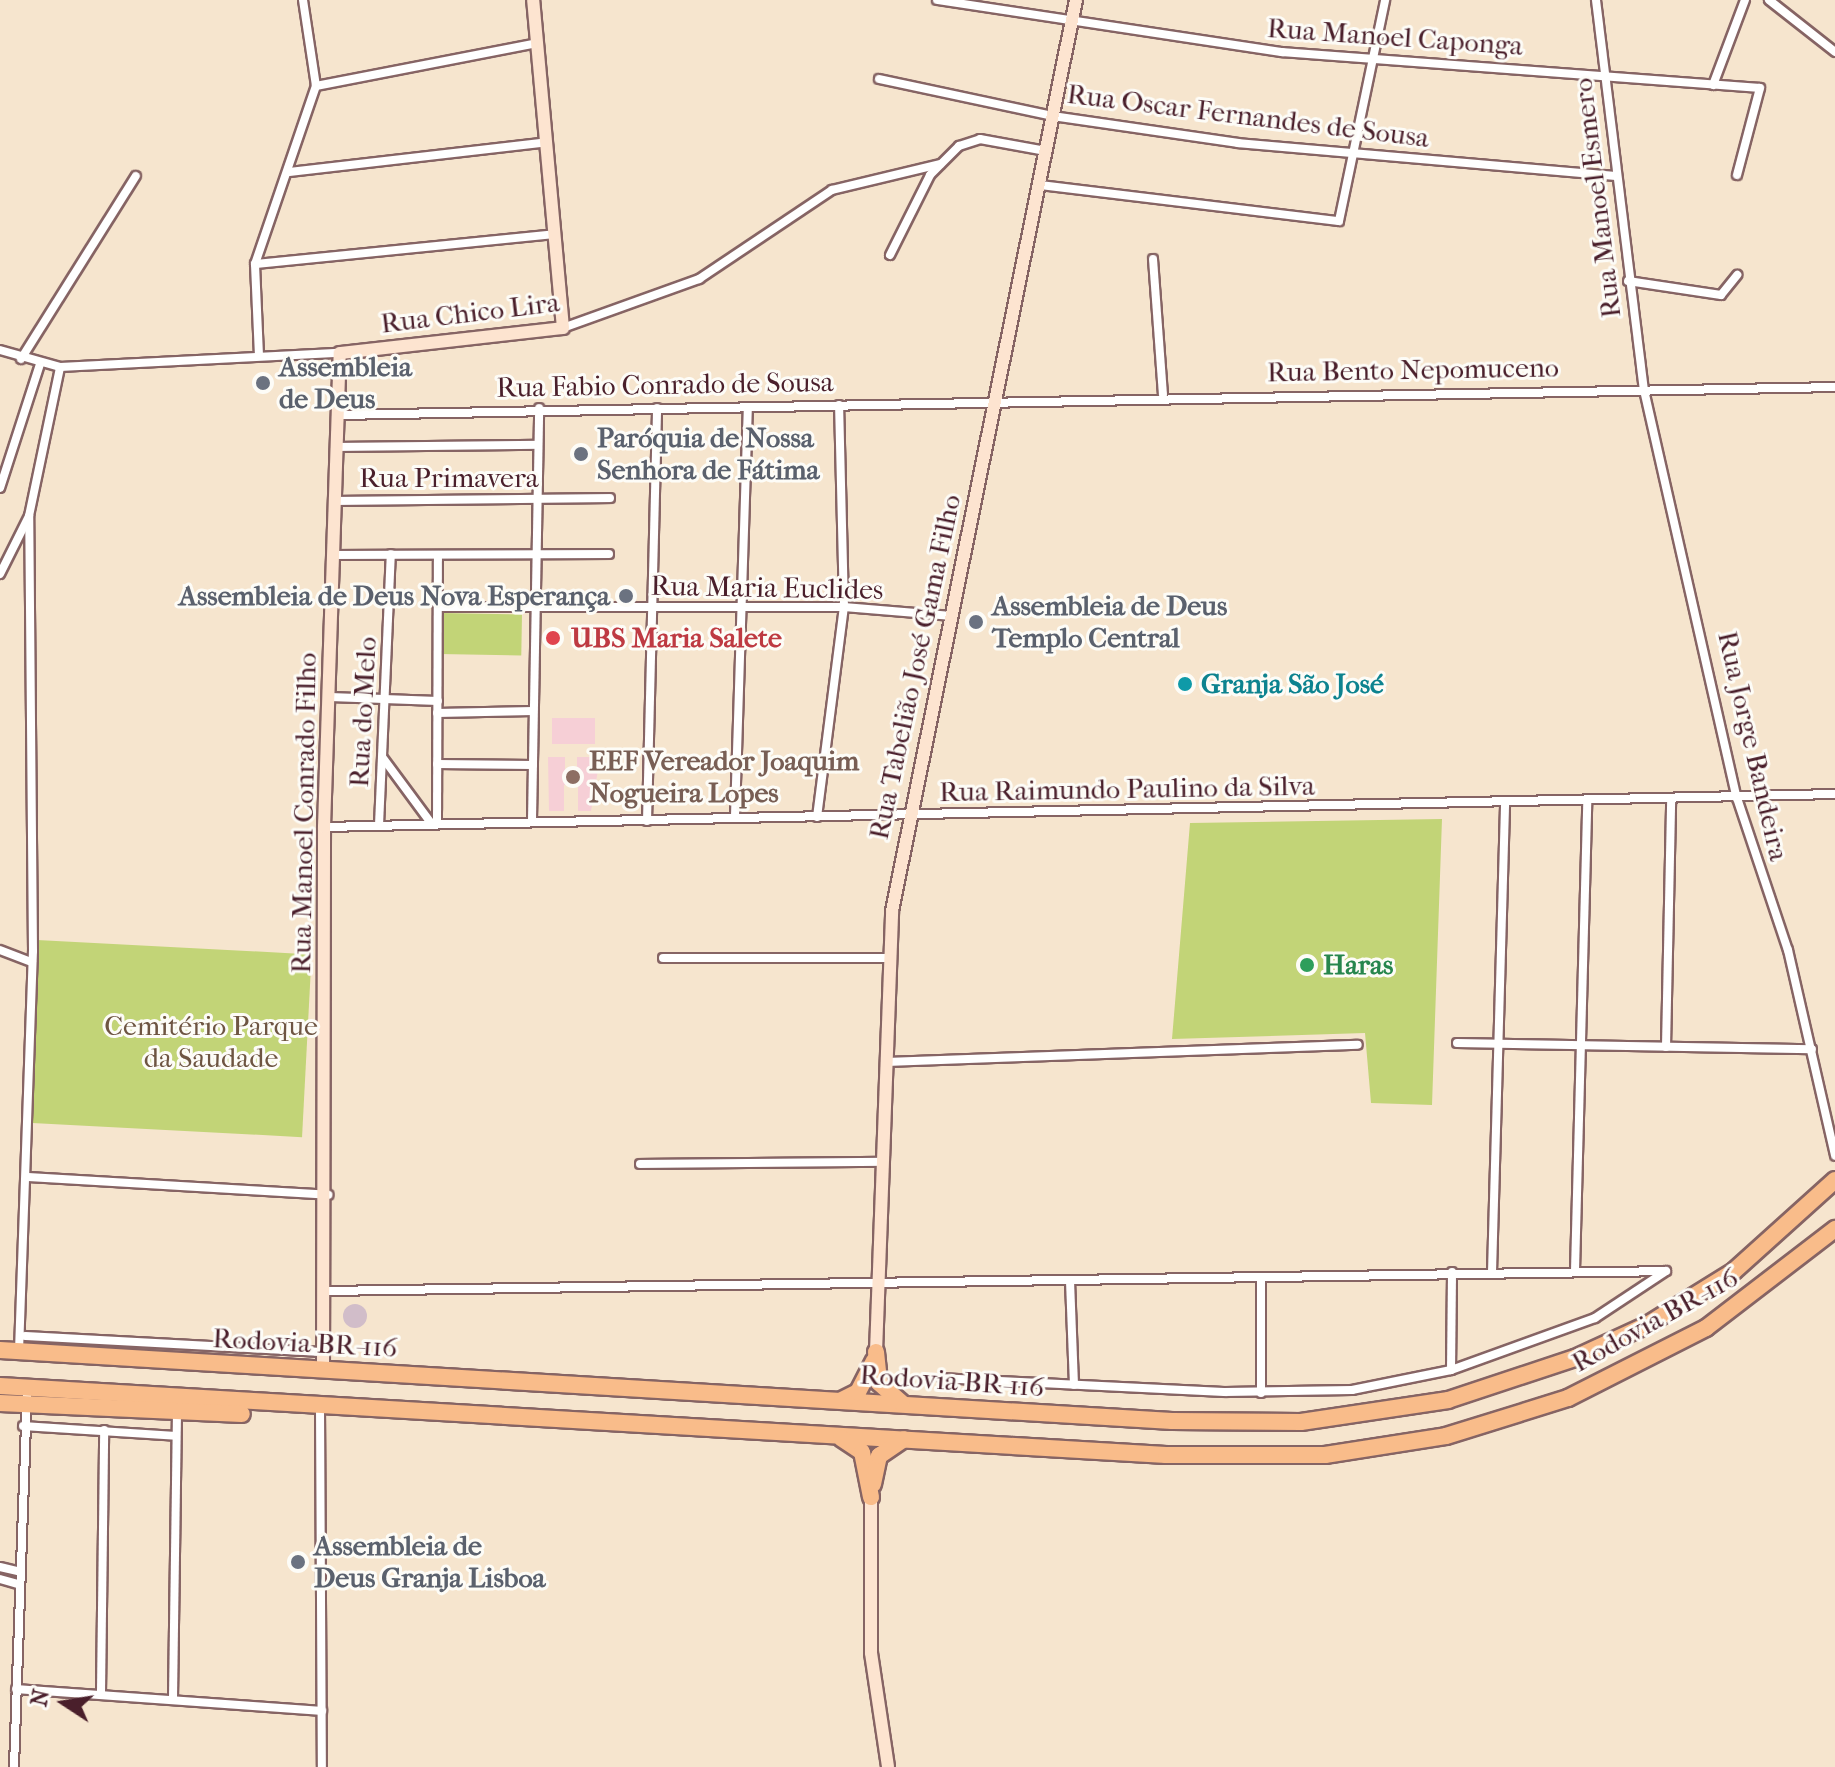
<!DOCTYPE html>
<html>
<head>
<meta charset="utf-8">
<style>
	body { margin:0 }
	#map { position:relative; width:1835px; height:1767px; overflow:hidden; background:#f6e5ce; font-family:"IM FELL French Canon",serif }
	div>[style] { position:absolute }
	.built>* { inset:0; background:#f6cfd6; transform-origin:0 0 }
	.industrial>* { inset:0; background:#d1bdc9 }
	.round { border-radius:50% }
	.green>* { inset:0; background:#c2d477; transform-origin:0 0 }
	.roads { filter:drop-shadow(2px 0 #866464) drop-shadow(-2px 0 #866464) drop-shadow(0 2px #866464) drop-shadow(0 -2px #866464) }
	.street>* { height:8px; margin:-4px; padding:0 4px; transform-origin:4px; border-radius:4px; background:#fff }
	.secondary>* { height:12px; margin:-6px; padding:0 6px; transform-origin:6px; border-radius:6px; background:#fde4d0 }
	.highway>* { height:16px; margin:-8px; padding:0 8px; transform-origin:8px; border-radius:8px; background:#f9bc8a }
	.dots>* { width:22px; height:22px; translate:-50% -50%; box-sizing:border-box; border:4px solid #fdfcf7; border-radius:50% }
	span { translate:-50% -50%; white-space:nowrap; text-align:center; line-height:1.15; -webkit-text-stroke:6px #fdfcf7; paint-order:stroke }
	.street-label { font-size:28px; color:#4a1f2b }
	.worship-label { font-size:28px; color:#5b616d; font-weight:700 }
	.left { translate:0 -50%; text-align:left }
	.right { translate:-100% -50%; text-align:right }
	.health-label { font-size:28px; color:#be3a42; font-weight:700 }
	.culture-label { font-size:28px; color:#0d838f; font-weight:700 }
	.education-label { font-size:28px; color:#785e54; font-weight:700 }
	.leisure-label { font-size:28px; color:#27864d; font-weight:700 }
	.park-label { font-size:28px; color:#6e5542 }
	.north { position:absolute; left:24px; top:1663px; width:80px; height:80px; -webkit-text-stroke:6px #fdfcf7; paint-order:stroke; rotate:282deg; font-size:22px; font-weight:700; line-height:32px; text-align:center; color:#4a1f2b }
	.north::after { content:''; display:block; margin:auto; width:28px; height:36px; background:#4a1f2b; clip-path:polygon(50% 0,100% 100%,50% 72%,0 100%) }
</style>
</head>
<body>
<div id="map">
	<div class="built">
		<div style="left:595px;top:718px;width:26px;height:43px;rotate:90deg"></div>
		<div style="clip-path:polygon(548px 757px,565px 757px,565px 769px,577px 769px,577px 757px,591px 757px,591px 770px,598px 770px,591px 811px,578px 811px,578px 785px,564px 785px,564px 811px,549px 811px)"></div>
	</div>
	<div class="industrial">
		<div class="round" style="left:343px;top:1304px;width:24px;height:24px"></div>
	</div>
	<div class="green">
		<div style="left:440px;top:613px;width:82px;height:41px;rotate:1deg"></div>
		<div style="clip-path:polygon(1442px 819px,1432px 1105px,1371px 1103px,1365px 1033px,1172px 1039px,1190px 823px)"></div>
		<div style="left:37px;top:940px;width:275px;height:183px;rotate:3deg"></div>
	</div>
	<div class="roads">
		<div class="street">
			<div style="left:937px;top:0;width:349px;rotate:8.6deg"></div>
			<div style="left:1282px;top:52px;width:479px;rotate:4.3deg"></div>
			<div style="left:1760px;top:88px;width:90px;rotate:104.8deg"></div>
			<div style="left:1596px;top:0;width:393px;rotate:83deg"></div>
			<div style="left:1644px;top:390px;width:418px;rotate:77.2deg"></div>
			<div style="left:1737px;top:798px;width:160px;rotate:71.5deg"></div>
			<div style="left:1788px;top:950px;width:211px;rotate:77.1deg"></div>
			<div style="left:1769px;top:0;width:84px;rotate:38.2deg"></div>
			<div style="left:879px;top:79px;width:178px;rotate:12deg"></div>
			<div style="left:1053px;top:116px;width:187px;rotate:8.3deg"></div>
			<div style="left:1238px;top:143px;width:378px;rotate:5deg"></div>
			<div style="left:1713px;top:85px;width:91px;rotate:-69.4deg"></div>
			<div style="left:316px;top:86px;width:225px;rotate:-11deg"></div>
			<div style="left:289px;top:172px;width:260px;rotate:-6.6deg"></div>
			<div style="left:1040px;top:185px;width:301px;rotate:6.9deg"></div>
			<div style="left:1339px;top:221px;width:226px;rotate:-78.2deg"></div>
			<div style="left:890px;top:255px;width:89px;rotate:-63.4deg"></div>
			<div style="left:930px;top:175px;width:41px;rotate:-45deg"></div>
			<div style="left:959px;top:146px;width:22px;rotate:-18deg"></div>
			<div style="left:980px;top:139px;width:67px;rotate:10.3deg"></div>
			<div style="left:1153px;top:259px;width:136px;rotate:85.8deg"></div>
			<div style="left:255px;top:264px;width:302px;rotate:-5.7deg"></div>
			<div style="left:1628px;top:281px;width:94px;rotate:8.6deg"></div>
			<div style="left:1721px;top:295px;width:26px;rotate:-51deg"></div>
			<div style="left:563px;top:328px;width:145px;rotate:-19.8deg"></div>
			<div style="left:699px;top:279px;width:160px;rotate:-33.8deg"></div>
			<div style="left:832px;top:190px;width:111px;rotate:-13.5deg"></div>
			<div style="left:0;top:350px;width:62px;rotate:15.8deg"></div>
			<div style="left:60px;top:367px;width:280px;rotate:-2.9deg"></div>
			<div style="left:259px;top:356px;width:92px;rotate:-92.5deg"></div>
			<div style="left:255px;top:264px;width:188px;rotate:-71.1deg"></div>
			<div style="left:316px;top:86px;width:87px;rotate:-98.6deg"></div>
			<div style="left:21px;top:359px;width:216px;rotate:-57.9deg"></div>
			<div style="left:339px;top:415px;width:1496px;rotate:-1.07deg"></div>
			<div style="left:338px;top:447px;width:200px;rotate:-0.6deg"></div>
			<div style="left:0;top:488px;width:130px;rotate:-72.1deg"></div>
			<div style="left:337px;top:501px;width:273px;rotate:-0.6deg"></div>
			<div style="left:335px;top:555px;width:274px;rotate:-0.2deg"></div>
			<div style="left:0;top:574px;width:65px;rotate:-63.4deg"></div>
			<div style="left:29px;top:516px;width:152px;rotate:-78.2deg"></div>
			<div style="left:438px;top:607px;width:406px"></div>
			<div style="left:844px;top:607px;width:108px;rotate:4.8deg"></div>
			<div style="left:330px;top:697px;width:108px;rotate:2.1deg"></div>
			<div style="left:437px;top:713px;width:96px;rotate:-1.2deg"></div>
			<div style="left:383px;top:758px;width:81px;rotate:53.6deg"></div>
			<div style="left:437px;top:764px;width:96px;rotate:0.6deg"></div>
			<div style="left:735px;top:816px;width:408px;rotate:-88.2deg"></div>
			<div style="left:817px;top:817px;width:212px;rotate:-82.7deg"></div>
			<div style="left:844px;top:607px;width:202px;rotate:-91.4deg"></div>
			<div style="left:532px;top:820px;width:412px;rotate:-89deg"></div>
			<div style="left:647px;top:821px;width:413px;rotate:-88.6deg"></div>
			<div style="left:437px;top:822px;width:266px;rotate:-89.8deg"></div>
			<div style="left:379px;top:825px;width:271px;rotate:-87.5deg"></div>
			<div style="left:324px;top:827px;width:1511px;rotate:-1.25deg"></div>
			<div style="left:0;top:950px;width:34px;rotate:21deg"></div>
			<div style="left:663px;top:958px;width:225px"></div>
			<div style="left:1457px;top:1043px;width:355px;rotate:1deg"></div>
			<div style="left:1666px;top:1047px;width:248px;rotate:-88.8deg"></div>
			<div style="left:886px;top:1062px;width:472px;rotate:-2.1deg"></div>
			<div style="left:640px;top:1164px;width:244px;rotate:-0.5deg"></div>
			<div style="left:28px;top:1177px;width:301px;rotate:3.4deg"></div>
			<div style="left:1575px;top:1271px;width:472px;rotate:-88.5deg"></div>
			<div style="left:1492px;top:1272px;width:471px;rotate:-88.4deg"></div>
			<div style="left:1261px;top:1277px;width:116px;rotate:90deg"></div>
			<div style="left:1070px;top:1281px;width:104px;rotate:87.8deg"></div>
			<div style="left:325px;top:1291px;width:1341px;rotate:-0.85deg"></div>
			<div style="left:1666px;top:1271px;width:85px;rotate:146.5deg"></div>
			<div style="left:1595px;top:1318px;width:153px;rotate:160.1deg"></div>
			<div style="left:1451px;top:1370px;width:101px;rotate:168.6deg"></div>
			<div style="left:1352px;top:1390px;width:127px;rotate:179.1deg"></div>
			<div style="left:1225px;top:1392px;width:283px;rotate:-177.2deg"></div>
			<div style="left:25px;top:1336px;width:298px;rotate:3.1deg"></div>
			<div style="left:19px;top:1351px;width:400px;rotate:-88deg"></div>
			<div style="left:33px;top:951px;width:435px;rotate:-90.5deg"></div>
			<div style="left:1451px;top:1370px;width:98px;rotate:-89.4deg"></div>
			<div style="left:320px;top:1408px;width:359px;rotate:89.7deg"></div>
			<div style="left:23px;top:1426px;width:153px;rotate:3.7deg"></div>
			<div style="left:0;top:1567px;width:17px;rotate:13deg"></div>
			<div style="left:0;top:1579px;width:18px;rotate:16deg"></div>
			<div style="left:16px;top:1689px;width:307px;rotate:4.1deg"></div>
			<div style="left:101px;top:1692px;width:262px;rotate:-89.3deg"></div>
			<div style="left:173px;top:1698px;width:286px;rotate:-89.2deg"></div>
			<div style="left:14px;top:1767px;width:379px;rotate:-88deg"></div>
		</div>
		<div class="secondary">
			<div style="left:876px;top:1352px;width:441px;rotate:-87.9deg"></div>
			<div style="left:892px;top:911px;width:929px;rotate:-78.58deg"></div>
			<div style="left:323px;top:1370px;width:543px;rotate:-89.89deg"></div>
			<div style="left:324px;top:827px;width:474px;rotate:-88.1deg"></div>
			<div style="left:340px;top:353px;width:224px;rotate:-6.4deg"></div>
			<div style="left:563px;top:328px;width:329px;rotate:-95.2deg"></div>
			<div style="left:871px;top:1497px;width:156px;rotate:90deg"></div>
			<div style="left:871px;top:1653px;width:115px;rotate:81.5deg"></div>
		</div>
		<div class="highway">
			<div style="left:0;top:1350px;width:1174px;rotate:3.47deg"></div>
			<div style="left:1172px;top:1421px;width:129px;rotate:0.4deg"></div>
			<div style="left:1301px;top:1422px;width:149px;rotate:-8.5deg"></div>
			<div style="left:1448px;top:1400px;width:134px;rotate:-18.3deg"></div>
			<div style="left:1575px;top:1358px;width:79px;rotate:-24.6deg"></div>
			<div style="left:1647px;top:1325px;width:102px;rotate:-31.8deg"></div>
			<div style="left:1734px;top:1271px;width:136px;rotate:-42deg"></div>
			<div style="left:876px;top:1352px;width:31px;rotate:84deg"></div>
			<div style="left:879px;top:1383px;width:30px;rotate:41deg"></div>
			<div style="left:0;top:1386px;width:1168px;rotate:3.39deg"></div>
			<div style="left:1166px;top:1455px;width:159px"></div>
			<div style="left:1325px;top:1455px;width:122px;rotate:-8.9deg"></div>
			<div style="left:1446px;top:1436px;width:128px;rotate:-17.3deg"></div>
			<div style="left:1568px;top:1398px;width:155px;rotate:-26.9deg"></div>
			<div style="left:1706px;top:1328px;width:163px;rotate:-37.5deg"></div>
			<div style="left:842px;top:1400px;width:18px;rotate:-27deg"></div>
			<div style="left:858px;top:1392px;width:35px;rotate:-63deg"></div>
			<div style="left:0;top:1403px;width:242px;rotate:2.6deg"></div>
			<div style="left:841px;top:1438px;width:25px;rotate:34deg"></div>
			<div style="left:862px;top:1452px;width:46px;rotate:78.7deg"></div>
			<div style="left:873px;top:1484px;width:29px;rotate:-78deg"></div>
			<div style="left:879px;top:1456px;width:30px;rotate:-34deg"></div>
		</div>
	</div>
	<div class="dots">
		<div style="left:263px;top:383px;background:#6b7280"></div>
		<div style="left:581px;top:454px;background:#6b7280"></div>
		<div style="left:626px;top:596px;background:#6b7280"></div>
		<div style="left:976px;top:622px;background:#6b7280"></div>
		<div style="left:553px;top:638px;background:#e0444e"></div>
		<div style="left:1185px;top:684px;background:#0f9aa8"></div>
		<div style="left:573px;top:777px;background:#8d6e63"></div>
		<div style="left:1307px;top:965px;background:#2e9e5b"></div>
		<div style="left:298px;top:1562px;background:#6b7280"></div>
	</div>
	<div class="street-label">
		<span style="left:1395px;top:37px;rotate:4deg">Rua Manoel Caponga</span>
		<span style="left:1248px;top:116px;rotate:7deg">Rua Oscar Fernandes de Sousa</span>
		<span style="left:1597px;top:198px;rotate:-97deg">Rua Manoel Esmero</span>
		<span style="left:470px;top:313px;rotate:-7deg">Rua Chico Lira</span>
		<span style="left:1413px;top:370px;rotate:-1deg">Rua Bento Nepomuceno</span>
		<span style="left:665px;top:385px;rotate:-1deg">Rua Fabio Conrado de Sousa</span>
		<span style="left:449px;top:478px">Rua Primavera</span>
		<span style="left:767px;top:588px;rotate:1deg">Rua Maria Euclides</span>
		<span style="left:915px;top:667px;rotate:-78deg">Rua Tabelião José Gama Filho</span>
		<span style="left:363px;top:712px;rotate:-87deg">Rua do Melo</span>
		<span style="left:1753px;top:746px;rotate:77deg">Rua Jorge Bandeira</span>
		<span style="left:1127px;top:789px;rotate:-1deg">Rua Raimundo Paulino da Silva</span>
		<span style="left:304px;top:813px;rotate:-89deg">Rua Manoel Conrado Filho</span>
		<span style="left:1655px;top:1320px;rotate:-29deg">Rodovia BR-116</span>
		<span style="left:305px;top:1343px;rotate:3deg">Rodovia BR-116</span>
		<span style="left:952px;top:1381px;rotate:4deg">Rodovia BR-116</span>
	</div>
	<div class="worship-label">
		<span class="left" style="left:279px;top:383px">Assembleia<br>de Deus</span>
		<span class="left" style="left:597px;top:454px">Paróquia de Nossa<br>Senhora de Fátima</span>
		<span class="right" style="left:610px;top:596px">Assembleia de Deus Nova Esperança</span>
		<span class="left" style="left:992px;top:622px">Assembleia de Deus<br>Templo Central</span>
		<span class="left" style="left:314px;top:1562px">Assembleia de<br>Deus Granja Lisboa</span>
	</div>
	<div class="health-label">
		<span class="left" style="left:571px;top:638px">UBS Maria Salete</span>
	</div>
	<div class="culture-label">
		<span class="left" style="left:1201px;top:684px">Granja São José</span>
	</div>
	<div class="education-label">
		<span class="left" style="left:589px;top:777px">EEF Vereador Joaquim<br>Nogueira Lopes</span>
	</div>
	<div class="leisure-label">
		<span class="left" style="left:1323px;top:965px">Haras</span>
	</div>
	<div class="park-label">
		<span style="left:211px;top:1042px">Cemitério Parque<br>da Saudade</span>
	</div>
	<div class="north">N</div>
</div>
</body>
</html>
